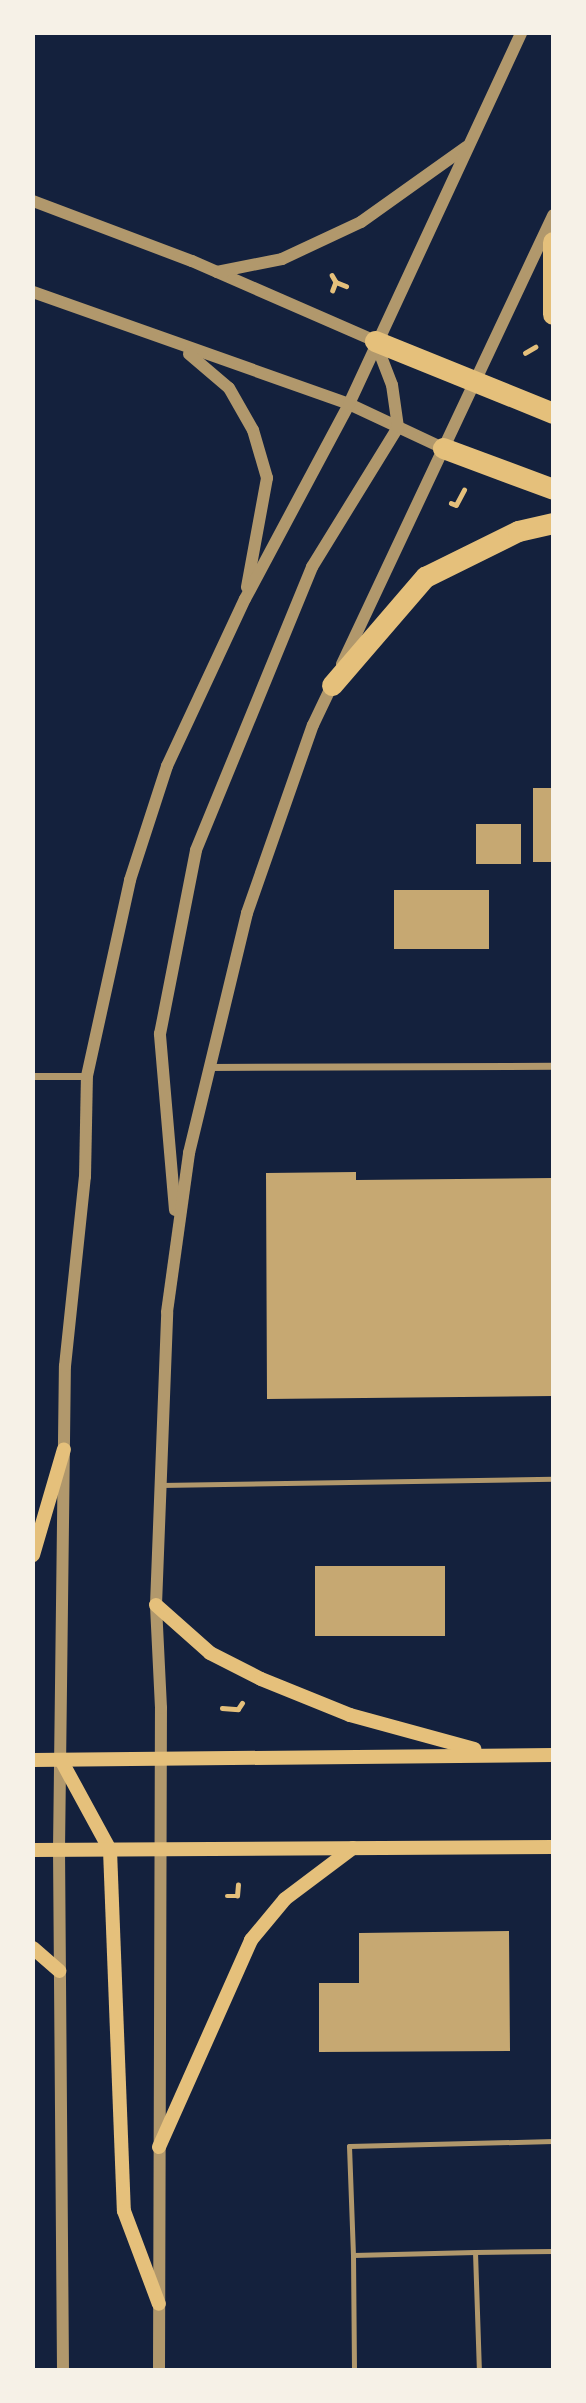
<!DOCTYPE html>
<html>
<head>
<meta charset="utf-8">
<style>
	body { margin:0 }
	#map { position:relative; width:586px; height:2403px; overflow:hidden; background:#14213d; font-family:Poppins,sans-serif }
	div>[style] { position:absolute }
	.building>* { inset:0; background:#c6a872; transform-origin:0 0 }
	.path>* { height:4.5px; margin:-2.25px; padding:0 2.25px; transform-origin:2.25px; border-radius:2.25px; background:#e5c07b }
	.service>* { height:5px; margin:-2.5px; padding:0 2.5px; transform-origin:2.5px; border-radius:2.5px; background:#b1986c }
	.minor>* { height:7px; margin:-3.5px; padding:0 3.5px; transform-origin:3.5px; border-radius:3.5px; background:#b1986c }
	.tertiary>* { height:12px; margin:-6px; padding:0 6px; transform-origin:6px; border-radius:6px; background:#b1986c }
	.secondary>* { height:14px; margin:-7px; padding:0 7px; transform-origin:7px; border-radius:7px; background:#e5c07b }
	.motorway>* { height:21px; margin:-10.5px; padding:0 10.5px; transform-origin:10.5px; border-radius:10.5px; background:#e5c07b }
	span { translate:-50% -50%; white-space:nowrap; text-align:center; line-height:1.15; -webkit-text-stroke:7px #f6f1e7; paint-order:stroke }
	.frame { position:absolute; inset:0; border:35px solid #f6f1e7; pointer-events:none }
</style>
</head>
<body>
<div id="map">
	<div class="building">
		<div style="left:533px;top:788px;width:20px;height:74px"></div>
		<div style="left:476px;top:824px;width:45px;height:40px"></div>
		<div style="left:394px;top:890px;width:95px;height:59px"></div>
		<div style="clip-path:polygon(356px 1172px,356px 1180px,553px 1178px,553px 1396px,267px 1399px,266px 1173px)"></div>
		<div style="left:445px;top:1566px;width:70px;height:130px;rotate:90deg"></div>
		<div style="clip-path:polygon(509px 1931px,510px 2051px,319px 2052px,319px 1983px,359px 1983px,359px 1933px)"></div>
	</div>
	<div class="path">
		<div style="left:332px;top:275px;width:8px;rotate:60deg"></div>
		<div style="left:336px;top:282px;width:9px;rotate:111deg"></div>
		<div style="left:336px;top:282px;width:11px;rotate:22deg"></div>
		<div style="left:525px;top:353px;width:12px;rotate:-31deg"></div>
		<div style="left:451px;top:503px;width:5px;rotate:22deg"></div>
		<div style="left:456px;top:505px;width:17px;rotate:-62deg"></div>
		<div style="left:222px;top:1708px;width:16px;rotate:4deg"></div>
		<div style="left:238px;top:1709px;width:7px;rotate:-56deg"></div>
		<div style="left:227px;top:1896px;width:10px"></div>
		<div style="left:237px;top:1896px;width:11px;rotate:-85deg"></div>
	</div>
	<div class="service">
		<div style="left:160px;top:1485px;width:393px;rotate:-0.9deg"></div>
		<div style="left:475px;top:2252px;width:78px;rotate:-0.7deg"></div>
		<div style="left:353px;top:2255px;width:109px;rotate:-92.1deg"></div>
		<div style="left:349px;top:2146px;width:204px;rotate:-1.4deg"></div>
		<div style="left:354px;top:2370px;width:115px;rotate:-90.5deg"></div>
		<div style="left:353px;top:2255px;width:122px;rotate:-1.4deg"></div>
		<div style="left:475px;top:2252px;width:118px;rotate:88.1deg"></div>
	</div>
	<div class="minor">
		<div style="left:208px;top:1067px;width:345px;rotate:-0.2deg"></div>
		<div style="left:33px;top:1076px;width:54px"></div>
	</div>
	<div class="tertiary">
		<div style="left:33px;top:201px;width:170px;rotate:20.7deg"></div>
		<div style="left:192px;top:261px;width:200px;rotate:23.6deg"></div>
		<div style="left:217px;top:272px;width:66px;rotate:-11.3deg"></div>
		<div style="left:282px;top:259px;width:87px;rotate:-25.1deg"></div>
		<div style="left:361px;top:222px;width:129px;rotate:-35.5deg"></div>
		<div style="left:33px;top:292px;width:335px;rotate:19.5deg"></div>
		<div style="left:349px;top:404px;width:104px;rotate:25.1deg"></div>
		<div style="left:189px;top:354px;width:52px;rotate:40.4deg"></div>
		<div style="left:229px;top:388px;width:48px;rotate:60.3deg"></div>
		<div style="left:253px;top:430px;width:50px;rotate:73.7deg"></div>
		<div style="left:267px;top:478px;width:111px;rotate:100.4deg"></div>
		<div style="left:342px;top:664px;width:496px;rotate:-64.8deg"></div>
		<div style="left:175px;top:1210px;width:177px;rotate:-94.9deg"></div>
		<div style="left:160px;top:1034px;width:187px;rotate:-78.9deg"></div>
		<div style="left:196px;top:850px;width:306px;rotate:-67.7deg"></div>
		<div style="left:312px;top:567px;width:164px;rotate:-58.4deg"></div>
		<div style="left:398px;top:427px;width:42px;rotate:-98.1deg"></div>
		<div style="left:392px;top:385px;width:47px;rotate:-111.1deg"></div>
		<div style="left:63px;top:2370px;width:520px;rotate:-90.44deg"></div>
		<div style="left:59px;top:1850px;width:484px;rotate:-89.3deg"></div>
		<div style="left:65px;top:1366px;width:190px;rotate:-84deg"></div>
		<div style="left:85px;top:1177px;width:101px;rotate:-88.9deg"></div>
		<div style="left:87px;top:1076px;width:201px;rotate:-77.6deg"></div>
		<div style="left:130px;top:880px;width:120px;rotate:-72deg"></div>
		<div style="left:167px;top:766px;width:184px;rotate:-65deg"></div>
		<div style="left:245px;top:599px;width:221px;rotate:-61.9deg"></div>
		<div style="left:349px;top:404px;width:409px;rotate:-65.1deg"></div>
		<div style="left:159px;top:2370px;width:662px;rotate:-89.83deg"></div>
		<div style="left:161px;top:1708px;width:103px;rotate:-92.8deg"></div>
		<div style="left:156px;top:1605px;width:293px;rotate:-87.8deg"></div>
		<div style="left:167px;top:1312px;width:161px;rotate:-82.1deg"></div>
		<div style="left:189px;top:1153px;width:247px;rotate:-76.4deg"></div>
		<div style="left:247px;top:913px;width:199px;rotate:-70.7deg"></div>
		<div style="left:313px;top:725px;width:49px;rotate:-64.5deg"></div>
	</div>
	<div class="secondary">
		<div style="left:33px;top:1555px;width:110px;rotate:-73.7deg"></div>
		<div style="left:156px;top:1605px;width:72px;rotate:41.6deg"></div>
		<div style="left:210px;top:1653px;width:57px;rotate:27deg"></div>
		<div style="left:261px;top:1679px;width:96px;rotate:22deg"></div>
		<div style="left:350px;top:1715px;width:129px;rotate:15.3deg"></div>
		<div style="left:33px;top:1760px;width:520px;rotate:-0.55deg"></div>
		<div style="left:61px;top:1760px;width:102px;rotate:61.4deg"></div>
		<div style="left:110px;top:1850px;width:361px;rotate:87.8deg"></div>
		<div style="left:124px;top:2211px;width:99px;rotate:69.4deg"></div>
		<div style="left:33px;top:1850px;width:520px;rotate:-0.33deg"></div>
		<div style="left:33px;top:1948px;width:35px;rotate:41deg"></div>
		<div style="left:159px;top:2147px;width:227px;rotate:-66deg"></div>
		<div style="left:251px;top:1940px;width:53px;rotate:-50.3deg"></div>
		<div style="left:285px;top:1899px;width:85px;rotate:-36.9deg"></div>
	</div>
	<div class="motorway">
		<div style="left:553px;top:242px;width:72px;rotate:90deg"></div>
		<div style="left:375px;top:341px;width:192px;rotate:22deg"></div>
		<div style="left:443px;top:448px;width:117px;rotate:20.4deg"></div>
		<div style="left:332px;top:685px;width:143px;rotate:-49.3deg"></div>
		<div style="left:425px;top:577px;width:104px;rotate:-26.3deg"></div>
		<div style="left:518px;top:531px;width:36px;rotate:-13deg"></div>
	</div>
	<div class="frame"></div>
</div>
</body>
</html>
